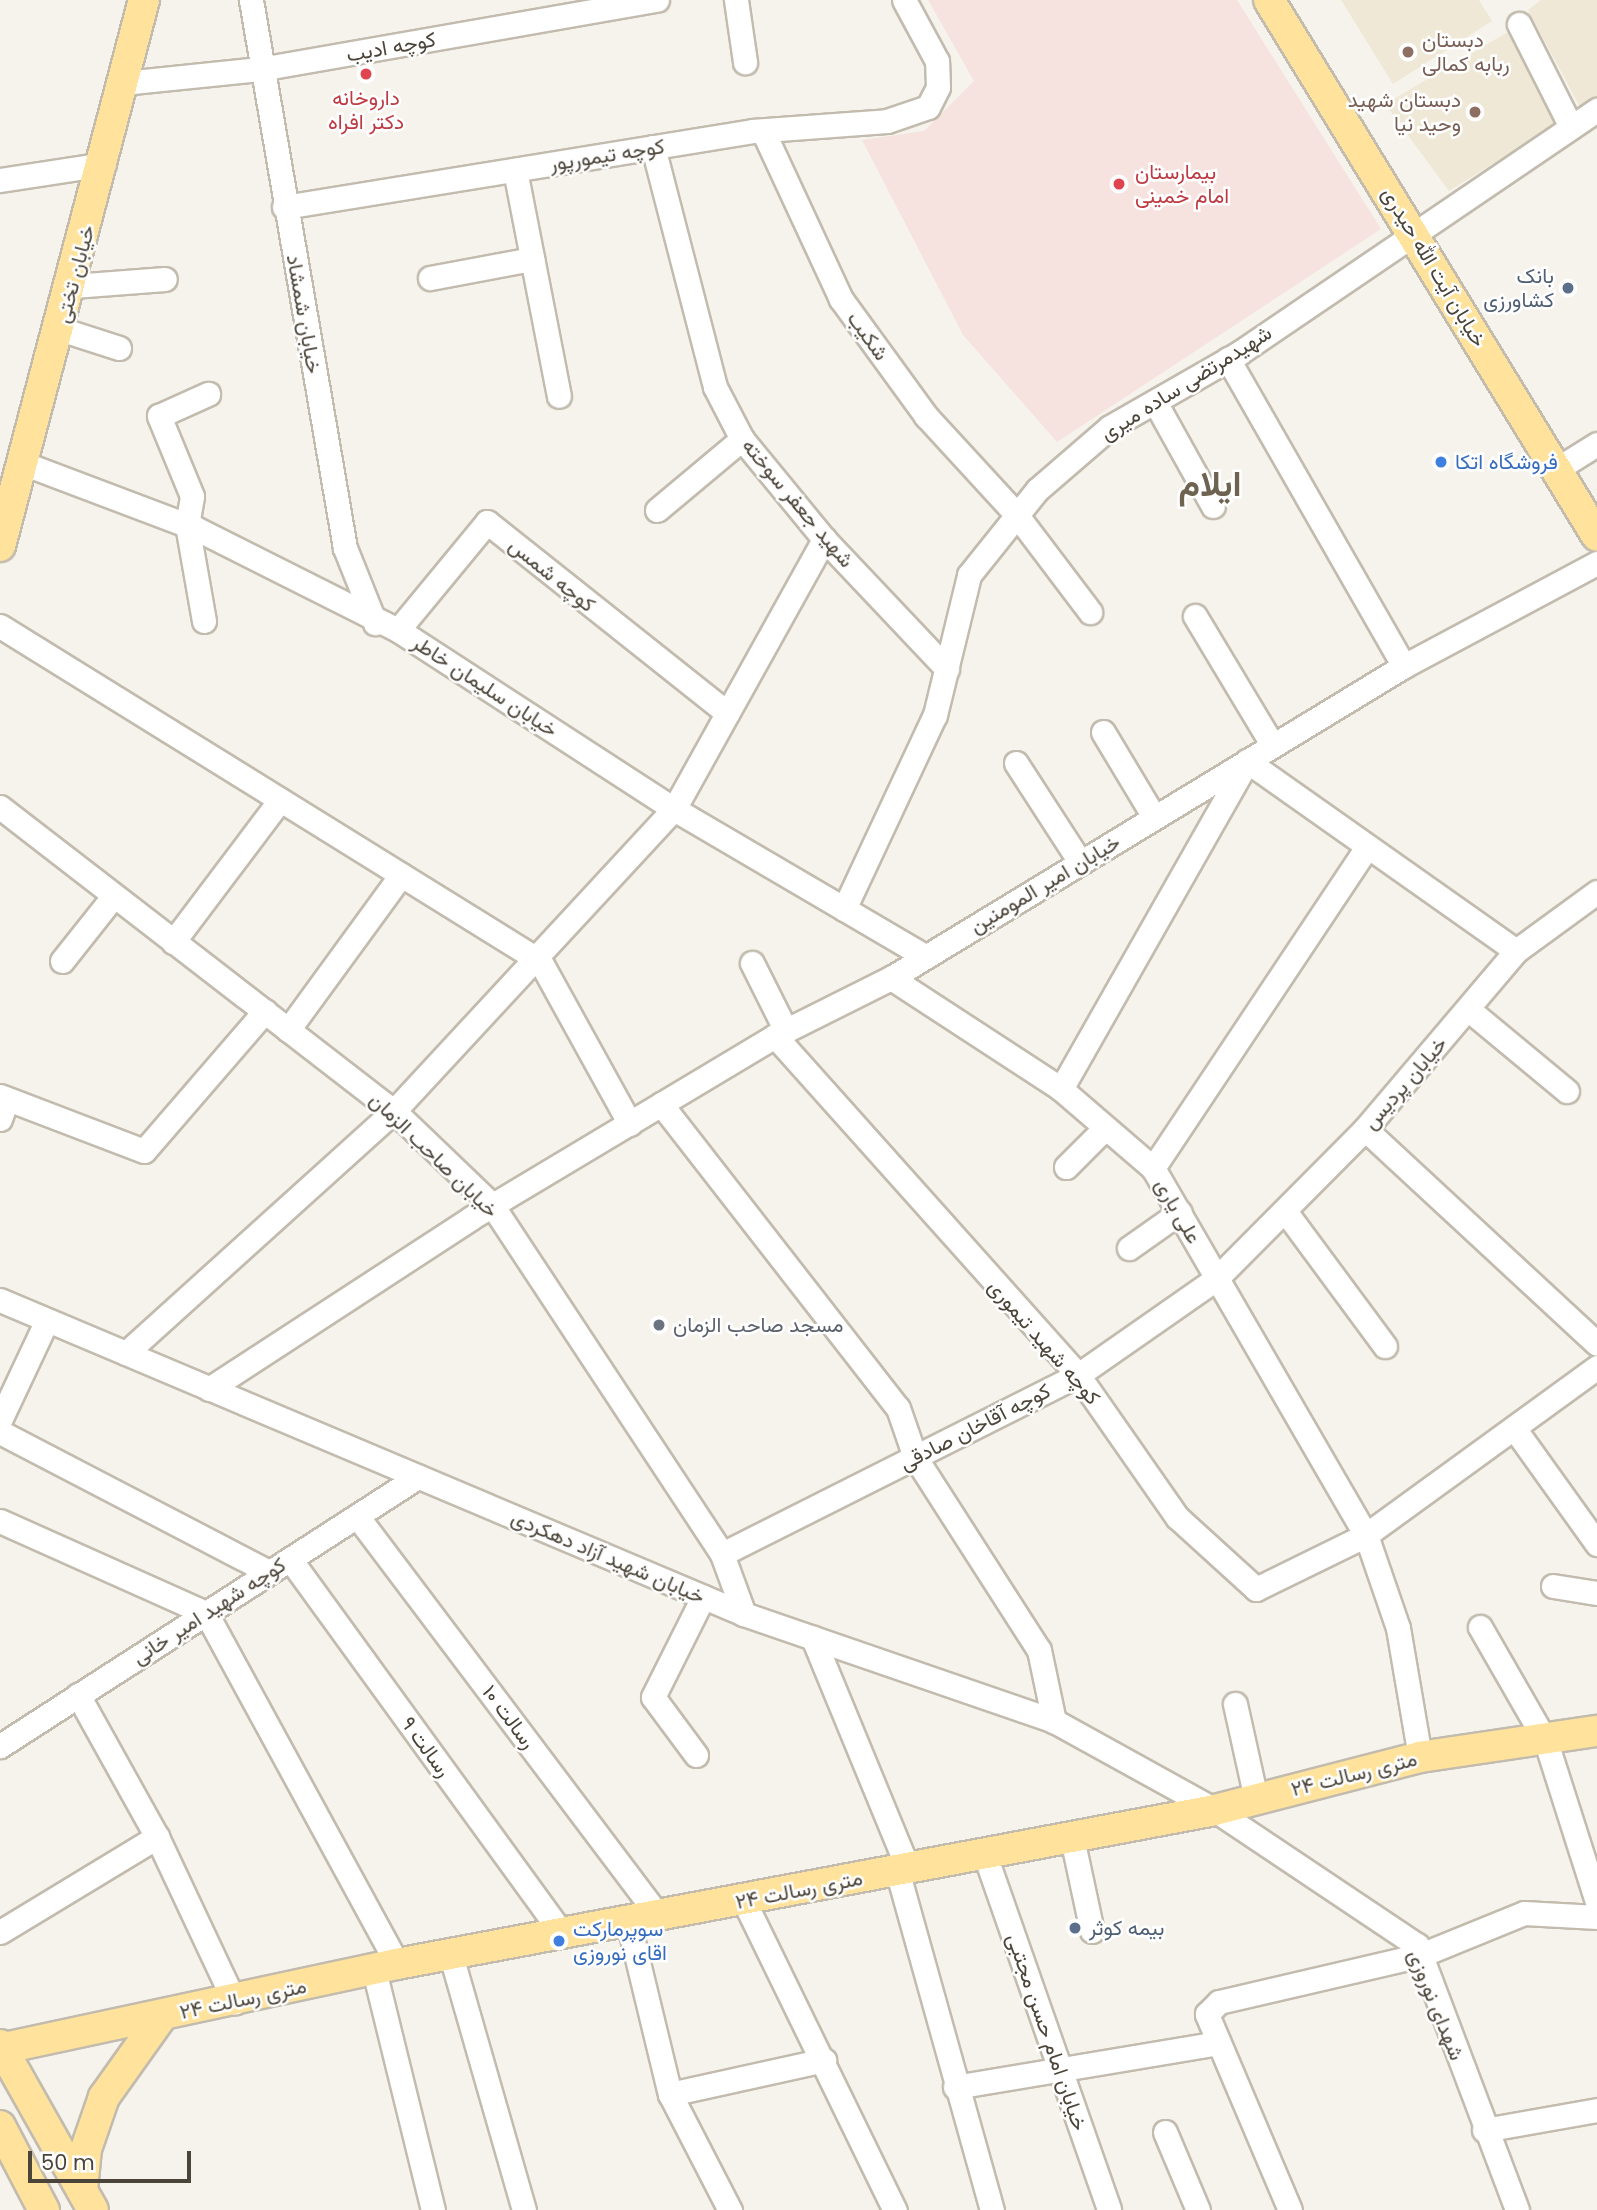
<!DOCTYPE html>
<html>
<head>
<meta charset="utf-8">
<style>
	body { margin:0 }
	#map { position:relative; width:1597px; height:2210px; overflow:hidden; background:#f6f3ec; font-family:Poppins,Vazirmatn,sans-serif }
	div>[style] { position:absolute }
	.education>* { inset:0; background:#efe8d6 }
	.medical>* { inset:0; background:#f6e3e0 }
	.roads { filter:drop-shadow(2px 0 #c2bbae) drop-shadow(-2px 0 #c2bbae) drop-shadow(0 2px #c2bbae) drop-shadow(0 -2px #c2bbae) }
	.minor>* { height:23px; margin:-11.5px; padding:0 11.5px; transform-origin:11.5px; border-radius:11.5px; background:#fff }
	.major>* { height:30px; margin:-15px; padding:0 15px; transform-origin:15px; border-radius:15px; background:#ffe39c }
	.dots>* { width:19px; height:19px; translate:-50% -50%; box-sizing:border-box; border:4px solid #fff; border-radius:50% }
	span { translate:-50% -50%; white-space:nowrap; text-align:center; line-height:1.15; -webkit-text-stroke:5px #fff; paint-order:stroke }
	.education-label { font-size:21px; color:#785e54 }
	.left { translate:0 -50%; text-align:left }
	.right { translate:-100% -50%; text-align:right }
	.street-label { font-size:21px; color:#4b4439 }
	.health-label { font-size:21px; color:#be3a42 }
	.service-label { font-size:21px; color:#4e5e75 }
	.shop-label { font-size:21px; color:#366cbe }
	.worship-label { font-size:21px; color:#5b616d }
	.town-label { font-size:35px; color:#6e6250; font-weight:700 }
	.scale { position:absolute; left:28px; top:2151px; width:163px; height:32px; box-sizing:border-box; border:4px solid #4b4439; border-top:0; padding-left:9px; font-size:21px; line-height:24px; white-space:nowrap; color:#4b4439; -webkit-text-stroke:5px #fff; paint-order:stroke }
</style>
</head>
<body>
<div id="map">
	<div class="education">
		<div style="clip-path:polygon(1341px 0,1479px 0,1492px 21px,1393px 84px)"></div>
		<div style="clip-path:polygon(1541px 0,1597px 0,1597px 96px,1580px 107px,1528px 10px)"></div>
		<div style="clip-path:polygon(1520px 25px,1563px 120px,1449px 191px,1385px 104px)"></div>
	</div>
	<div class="medical">
		<div style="clip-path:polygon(928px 0,1237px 0,1381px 229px,1057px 442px,963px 335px,862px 140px,924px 131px,974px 81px)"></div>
	</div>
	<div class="roads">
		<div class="minor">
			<div style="left:251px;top:0;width:556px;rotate:80.27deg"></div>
			<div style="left:345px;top:548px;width:81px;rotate:68.2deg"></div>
			<div style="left:736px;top:0;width:63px;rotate:81.7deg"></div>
			<div style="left:1519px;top:24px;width:115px;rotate:63.2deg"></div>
			<div style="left:124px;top:83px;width:137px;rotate:-5.9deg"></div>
			<div style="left:260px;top:69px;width:403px;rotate:-9.9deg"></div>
			<div style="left:763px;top:131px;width:185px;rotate:65.1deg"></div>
			<div style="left:841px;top:299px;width:145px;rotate:54deg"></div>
			<div style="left:926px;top:416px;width:133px;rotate:47.4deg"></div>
			<div style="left:1016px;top:514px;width:123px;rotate:52.9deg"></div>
			<div style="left:653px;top:147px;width:248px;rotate:75.5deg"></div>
			<div style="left:715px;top:387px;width:59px;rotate:62.6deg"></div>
			<div style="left:742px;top:439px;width:129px;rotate:50.6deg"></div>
			<div style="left:824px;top:539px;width:179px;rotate:46.6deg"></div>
			<div style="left:515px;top:170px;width:230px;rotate:79deg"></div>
			<div style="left:0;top:180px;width:105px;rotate:-8.7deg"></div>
			<div style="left:284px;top:207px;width:474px;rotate:-9.2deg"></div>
			<div style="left:752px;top:131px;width:135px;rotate:-4.2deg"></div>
			<div style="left:887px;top:121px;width:43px;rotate:-18.9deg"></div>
			<div style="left:928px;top:107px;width:22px;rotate:-63deg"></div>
			<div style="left:938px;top:87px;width:26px;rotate:-92deg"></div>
			<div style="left:937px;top:61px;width:69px;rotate:-118.4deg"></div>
			<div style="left:430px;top:278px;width:104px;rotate:-10.6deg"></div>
			<div style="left:73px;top:286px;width:92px;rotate:-4.4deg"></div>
			<div style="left:60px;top:329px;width:62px;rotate:17.9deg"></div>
			<div style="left:1228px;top:359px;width:354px;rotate:60.2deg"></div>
			<div style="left:1155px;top:402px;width:119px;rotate:60.9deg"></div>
			<div style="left:20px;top:462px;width:187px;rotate:20.7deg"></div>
			<div style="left:195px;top:528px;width:227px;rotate:26.7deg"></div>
			<div style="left:398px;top:630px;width:329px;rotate:33deg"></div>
			<div style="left:674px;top:809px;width:292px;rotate:30.4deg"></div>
			<div style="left:1557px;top:469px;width:47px;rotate:-32deg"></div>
			<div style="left:657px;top:510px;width:111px;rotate:-39.9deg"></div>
			<div style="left:1195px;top:616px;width:149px;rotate:59deg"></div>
			<div style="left:204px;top:621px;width:97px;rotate:-100deg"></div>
			<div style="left:187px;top:525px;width:29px;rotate:-80deg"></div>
			<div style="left:192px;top:496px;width:87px;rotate:-112.4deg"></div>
			<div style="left:159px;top:416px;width:54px;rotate:-24.2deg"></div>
			<div style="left:0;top:626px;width:635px;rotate:31.81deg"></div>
			<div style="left:540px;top:961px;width:186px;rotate:61.1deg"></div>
			<div style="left:398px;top:630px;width:140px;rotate:-50.5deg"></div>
			<div style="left:487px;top:522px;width:307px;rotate:38.5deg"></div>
			<div style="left:1103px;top:732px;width:99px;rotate:59deg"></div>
			<div style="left:1016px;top:763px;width:118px;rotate:57.1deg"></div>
			<div style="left:0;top:807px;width:498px;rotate:37.7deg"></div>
			<div style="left:394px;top:1111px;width:136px;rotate:43.8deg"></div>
			<div style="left:492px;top:1205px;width:418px;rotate:56.6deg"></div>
			<div style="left:722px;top:1554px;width:64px;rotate:69.9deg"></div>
			<div style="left:844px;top:909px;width:214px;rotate:-64.9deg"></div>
			<div style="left:935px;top:715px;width:144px;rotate:-76.3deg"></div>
			<div style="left:969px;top:575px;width:109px;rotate:-51.3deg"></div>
			<div style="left:1037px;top:490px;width:96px;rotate:-40.8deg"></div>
			<div style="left:1110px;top:427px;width:149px;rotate:-29.8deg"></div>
			<div style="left:1239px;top:353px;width:433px;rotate:-34.2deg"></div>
			<div style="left:173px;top:942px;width:178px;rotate:-53deg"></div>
			<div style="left:62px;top:961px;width:80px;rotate:-51.6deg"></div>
			<div style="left:752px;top:963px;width:76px;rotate:63.4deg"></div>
			<div style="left:891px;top:978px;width:203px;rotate:33.1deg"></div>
			<div style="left:1061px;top:1089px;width:121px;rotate:40.7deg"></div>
			<div style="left:1153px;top:1168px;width:424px;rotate:59.9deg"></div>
			<div style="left:1366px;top:1535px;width:98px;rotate:71deg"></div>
			<div style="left:1398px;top:1628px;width:131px;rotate:80.3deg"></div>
			<div style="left:1469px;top:1010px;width:127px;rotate:39.6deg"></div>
			<div style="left:288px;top:1030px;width:192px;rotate:-53.9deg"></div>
			<div style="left:775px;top:1036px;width:455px;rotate:48.2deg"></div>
			<div style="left:1078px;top:1375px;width:173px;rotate:55.1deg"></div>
			<div style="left:1177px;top:1517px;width:107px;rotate:42.3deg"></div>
			<div style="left:1256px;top:1589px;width:123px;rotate:-26.1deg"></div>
			<div style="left:1366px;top:1535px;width:286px;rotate:-36deg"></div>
			<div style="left:1061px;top:1089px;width:377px;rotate:-60.4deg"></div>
			<div style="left:1247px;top:761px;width:329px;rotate:35.2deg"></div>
			<div style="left:0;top:1096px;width:154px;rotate:20.9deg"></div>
			<div style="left:144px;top:1151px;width:185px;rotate:-49.2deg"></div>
			<div style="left:661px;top:1104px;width:385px;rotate:52.1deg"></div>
			<div style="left:898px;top:1408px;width:52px;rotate:70.9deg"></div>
			<div style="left:915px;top:1457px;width:229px;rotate:57.3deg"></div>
			<div style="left:1039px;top:1650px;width:73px;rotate:78.1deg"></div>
			<div style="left:0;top:1119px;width:21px;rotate:-71deg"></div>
			<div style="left:1365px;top:1129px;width:316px;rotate:42.8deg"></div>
			<div style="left:1066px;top:1167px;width:55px;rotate:-45deg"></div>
			<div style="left:1153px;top:1168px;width:384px;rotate:-56.3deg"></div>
			<div style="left:1285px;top:1211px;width:168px;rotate:53.5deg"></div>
			<div style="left:1129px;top:1248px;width:62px;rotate:-35.2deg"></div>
			<div style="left:0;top:1300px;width:808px;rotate:22.88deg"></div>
			<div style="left:744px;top:1614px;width:328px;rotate:19deg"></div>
			<div style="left:1054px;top:1721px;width:184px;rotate:28.9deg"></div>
			<div style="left:1215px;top:1810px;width:243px;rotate:33.8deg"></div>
			<div style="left:1417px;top:1945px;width:283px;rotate:69.3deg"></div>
			<div style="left:126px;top:1353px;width:361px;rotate:-42.1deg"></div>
			<div style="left:394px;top:1111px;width:412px;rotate:-47.2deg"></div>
			<div style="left:674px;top:809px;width:309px;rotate:-60.9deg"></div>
			<div style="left:209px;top:1389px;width:313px;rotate:-33.1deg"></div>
			<div style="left:471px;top:1218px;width:354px;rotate:-30.9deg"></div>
			<div style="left:775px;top:1036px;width:130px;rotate:-26.6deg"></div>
			<div style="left:891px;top:978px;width:600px;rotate:-31.31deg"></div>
			<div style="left:1404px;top:666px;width:219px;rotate:-28.1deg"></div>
			<div style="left:0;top:1420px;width:110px;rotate:-64.8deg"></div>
			<div style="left:1514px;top:1428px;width:143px;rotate:54.4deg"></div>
			<div style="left:0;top:1432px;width:303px;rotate:27.5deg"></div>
			<div style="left:357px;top:1516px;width:503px;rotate:52.99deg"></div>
			<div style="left:0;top:1521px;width:226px;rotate:24.1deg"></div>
			<div style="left:206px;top:1613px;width:400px;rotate:61.4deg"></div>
			<div style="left:722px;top:1554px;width:398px;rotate:-26.7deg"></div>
			<div style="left:1078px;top:1375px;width:169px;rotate:-34.9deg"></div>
			<div style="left:1217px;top:1278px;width:210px;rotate:-45.2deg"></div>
			<div style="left:1365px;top:1129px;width:233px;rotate:-49.7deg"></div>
			<div style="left:1516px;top:951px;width:100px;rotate:-36.1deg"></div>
			<div style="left:290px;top:1559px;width:465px;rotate:54deg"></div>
			<div style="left:1553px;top:1586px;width:45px;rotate:9deg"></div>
			<div style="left:1480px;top:1627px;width:133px;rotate:60.1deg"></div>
			<div style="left:1546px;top:1742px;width:168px;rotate:72.3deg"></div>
			<div style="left:813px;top:1638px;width:249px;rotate:67.6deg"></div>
			<div style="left:78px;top:1695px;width:162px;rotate:60.9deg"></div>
			<div style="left:157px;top:1837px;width:183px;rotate:64.8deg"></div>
			<div style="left:1235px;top:1704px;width:97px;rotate:77.5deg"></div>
			<div style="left:0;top:1746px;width:497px;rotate:-32.8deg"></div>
			<div style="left:696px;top:1755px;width:72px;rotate:-126.6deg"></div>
			<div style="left:653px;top:1697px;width:112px;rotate:-63.4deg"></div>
			<div style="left:1072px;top:1838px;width:95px;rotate:77.9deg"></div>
			<div style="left:985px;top:1855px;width:376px;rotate:70.7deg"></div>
			<div style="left:897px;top:1870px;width:353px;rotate:74.4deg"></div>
			<div style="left:744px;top:1901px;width:344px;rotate:64deg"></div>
			<div style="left:629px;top:1925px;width:174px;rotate:76.4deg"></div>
			<div style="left:670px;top:2094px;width:131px;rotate:62.7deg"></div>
			<div style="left:0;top:1932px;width:184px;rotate:-31.2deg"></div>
			<div style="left:452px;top:1959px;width:261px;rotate:74deg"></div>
			<div style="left:374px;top:1970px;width:247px;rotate:76.2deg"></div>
			<div style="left:955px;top:2087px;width:267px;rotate:-9.5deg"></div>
			<div style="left:670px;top:2094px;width:158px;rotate:-12.4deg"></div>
			<div style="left:1484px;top:2130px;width:115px;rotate:-10deg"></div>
			<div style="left:1165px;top:2132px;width:85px;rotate:67.1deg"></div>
			<div style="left:1290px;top:2210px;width:213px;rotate:-113deg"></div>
			<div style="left:1207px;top:2014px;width:17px;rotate:-45deg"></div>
			<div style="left:1219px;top:2002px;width:207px;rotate:-13.1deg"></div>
			<div style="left:1421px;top:1955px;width:111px;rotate:-22.2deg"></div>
			<div style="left:1524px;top:1913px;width:73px;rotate:3.1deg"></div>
		</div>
		<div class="major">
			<div style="left:1269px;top:0;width:628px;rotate:58.54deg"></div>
			<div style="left:0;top:546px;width:565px;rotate:-75.23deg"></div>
			<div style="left:0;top:2045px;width:189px;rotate:60.6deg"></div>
			<div style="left:0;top:2049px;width:406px;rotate:-12.1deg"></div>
			<div style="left:397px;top:1964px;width:832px;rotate:-10.66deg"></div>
			<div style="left:1215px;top:1810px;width:212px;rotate:-14.5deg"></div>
			<div style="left:1420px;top:1757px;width:179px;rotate:-8.4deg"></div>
			<div style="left:0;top:2126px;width:95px;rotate:62.4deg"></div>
			<div style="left:82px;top:2190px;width:41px;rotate:-84.4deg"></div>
			<div style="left:86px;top:2149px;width:55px;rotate:-70.9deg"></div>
			<div style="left:104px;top:2097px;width:98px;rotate:-54.5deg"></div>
		</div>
	</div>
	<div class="dots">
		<div style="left:1408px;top:52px;background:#8d6e63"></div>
		<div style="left:366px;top:74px;background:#e0444e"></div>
		<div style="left:1475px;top:112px;background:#8d6e63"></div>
		<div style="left:1119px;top:184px;background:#e0444e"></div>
		<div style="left:1568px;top:288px;background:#5c6f8a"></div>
		<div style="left:1441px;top:462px;background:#3f7fe0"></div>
		<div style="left:659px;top:1325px;background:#6b7280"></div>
		<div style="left:1075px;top:1928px;background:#5c6f8a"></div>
		<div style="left:559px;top:1941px;background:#3f7fe0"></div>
	</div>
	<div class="education-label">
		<span class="left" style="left:1422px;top:52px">دبستان<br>ربابه کمالی</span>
		<span class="right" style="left:1461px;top:112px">دبستان شهید<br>وحید نیا</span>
	</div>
	<div class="street-label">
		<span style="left:391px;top:47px;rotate:-10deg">کوچه ادیب</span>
		<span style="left:607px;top:155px;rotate:-9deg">کوچه تیمورپور</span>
		<span style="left:1434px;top:267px;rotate:59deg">خیابان آیت الله حیدری</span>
		<span style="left:75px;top:274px;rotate:-75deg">خیابان تختی</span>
		<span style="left:304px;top:314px;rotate:80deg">خیابان شمشاد</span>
		<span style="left:868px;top:336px;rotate:54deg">شکیب</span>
		<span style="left:1186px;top:383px;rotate:-32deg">شهیدمرتضی ساده میری</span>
		<span style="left:798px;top:503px;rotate:50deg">شهید جعفر سوخته</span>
		<span style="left:552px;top:575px;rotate:39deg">کوچه شمس</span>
		<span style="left:485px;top:686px;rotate:33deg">خیابان سلیمان خاطر</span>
		<span style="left:1045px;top:884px;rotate:-31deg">خیابان امیر المومنین</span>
		<span style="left:1405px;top:1083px;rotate:-49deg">خیابان پردیس</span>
		<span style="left:434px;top:1155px;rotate:44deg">خیابان صاحب الزمان</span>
		<span style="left:1178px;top:1211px;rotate:60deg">علی یاری</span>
		<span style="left:1044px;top:1342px;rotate:49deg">کوچه شهید تیموری</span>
		<span style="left:975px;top:1427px;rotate:-27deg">کوچه آقاخان صادقی</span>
		<span style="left:608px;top:1557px;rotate:23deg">خیابان شهید آزاد دهکردی</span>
		<span style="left:209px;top:1611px;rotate:-33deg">کوچه شهید امیر خانی</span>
		<span style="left:509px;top:1717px;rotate:53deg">رسالت ۱۰</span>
		<span style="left:426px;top:1747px;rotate:54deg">رسالت ۹</span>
		<span style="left:1354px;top:1774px;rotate:-14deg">۲۴ متری رسالت</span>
		<span style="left:799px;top:1890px;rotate:-11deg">۲۴ متری رسالت</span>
		<span style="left:243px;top:1999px;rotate:-12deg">۲۴ متری رسالت</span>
		<span style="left:1436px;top:2005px;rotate:68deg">شهدای نوروزی</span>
		<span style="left:1047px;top:2032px;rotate:71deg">خیابان امام حسن مجتبی</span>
	</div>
	<div class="health-label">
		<span style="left:366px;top:110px">داروخانه<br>دکتر افراه</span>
		<span class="left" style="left:1135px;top:184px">بیمارستان<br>امام خمینی</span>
	</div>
	<div class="service-label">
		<span class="right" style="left:1554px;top:288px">بانک<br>کشاورزی</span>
		<span class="left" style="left:1089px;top:1928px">بیمه کوثر</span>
	</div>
	<div class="shop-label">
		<span class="left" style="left:1455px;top:462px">فروشگاه اتکا</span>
		<span class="left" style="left:573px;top:1941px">سوپرمارکت<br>اقای نوروزی</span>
	</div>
	<div class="worship-label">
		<span class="left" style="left:673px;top:1325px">مسجد صاحب الزمان</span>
	</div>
	<div class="town-label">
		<span style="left:1210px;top:484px">ایلام</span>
	</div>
	<div class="scale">50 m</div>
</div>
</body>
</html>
